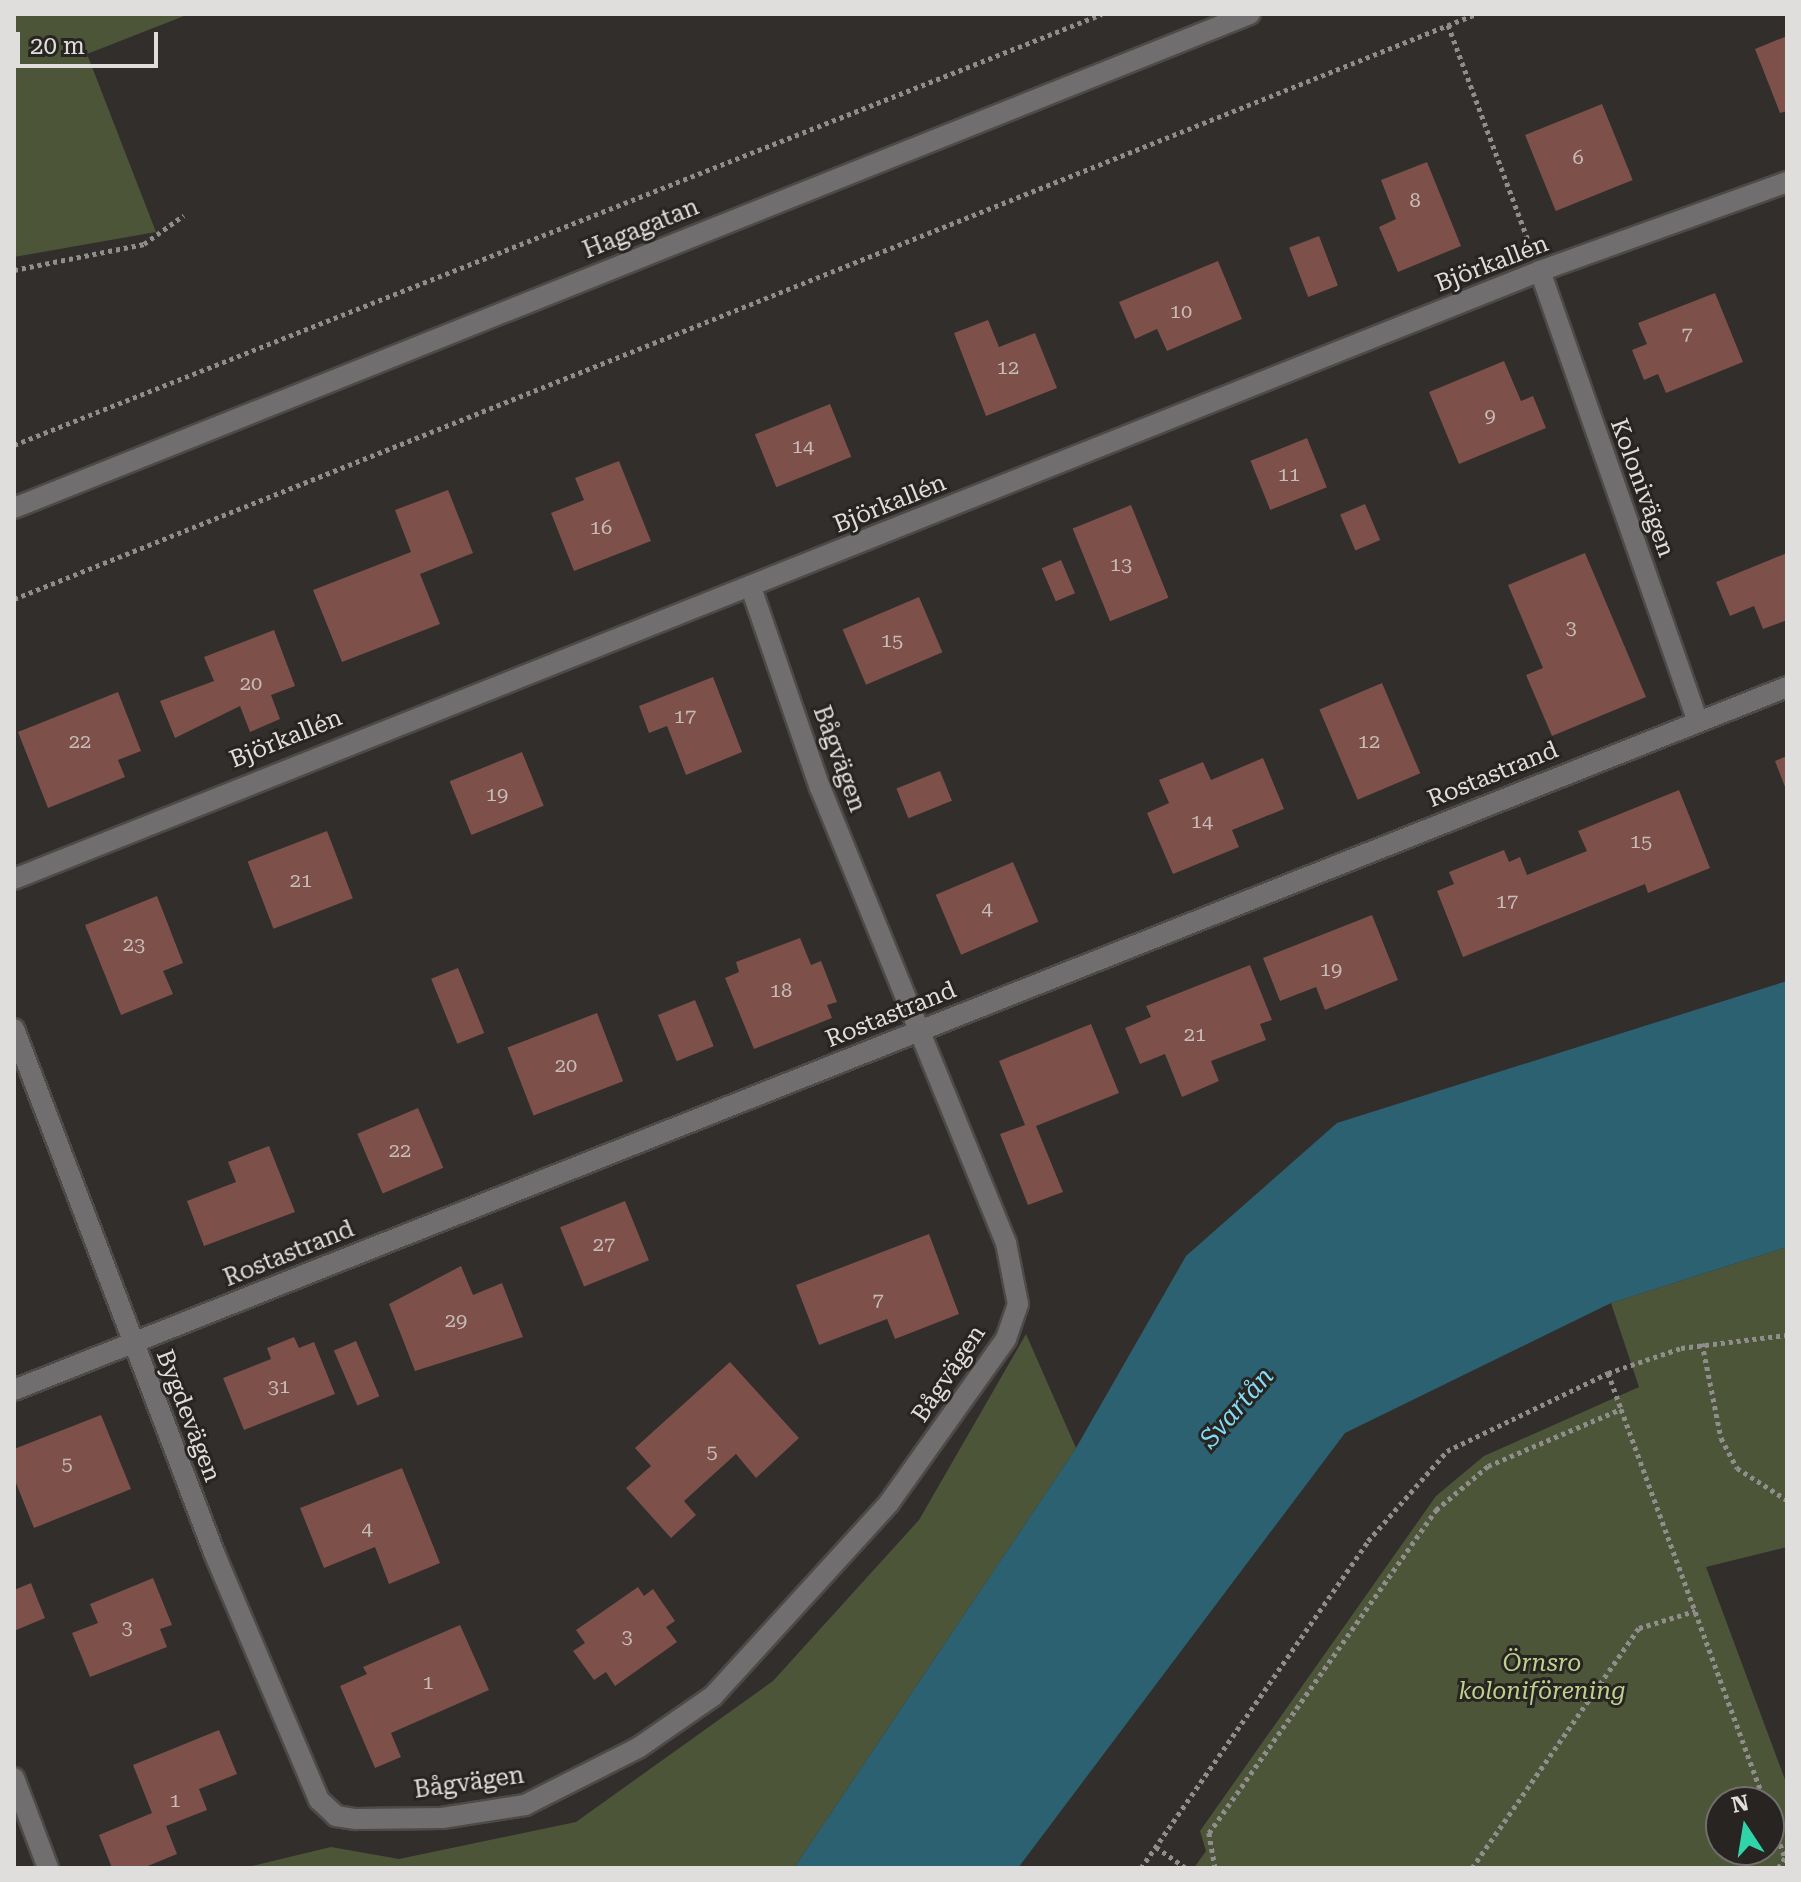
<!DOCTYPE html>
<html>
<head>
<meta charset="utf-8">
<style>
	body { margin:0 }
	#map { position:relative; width:1801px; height:1882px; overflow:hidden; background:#312e2c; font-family:"Roboto Serif",serif }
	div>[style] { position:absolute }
	.green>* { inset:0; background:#4d5539 }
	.water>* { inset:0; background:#2b6170 }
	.building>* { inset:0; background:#7d5049; transform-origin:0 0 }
	.path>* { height:5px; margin-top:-2.5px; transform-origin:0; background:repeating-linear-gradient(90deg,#908e8c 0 4px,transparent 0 8px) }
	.roads { filter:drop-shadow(2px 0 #4d4a48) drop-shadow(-2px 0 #4d4a48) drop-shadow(0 2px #4d4a48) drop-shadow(0 -2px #4d4a48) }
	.minor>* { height:20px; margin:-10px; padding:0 10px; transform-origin:10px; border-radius:10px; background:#706e6e }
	span { translate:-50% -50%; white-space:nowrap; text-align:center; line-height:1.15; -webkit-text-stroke:6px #272422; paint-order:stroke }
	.number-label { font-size:20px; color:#c7bab7 }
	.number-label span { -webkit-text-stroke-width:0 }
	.street-label { font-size:24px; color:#e0dedc }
	.park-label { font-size:24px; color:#bed18c; font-style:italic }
	.water-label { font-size:26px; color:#83dbf5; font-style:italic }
	.frame { position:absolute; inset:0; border:16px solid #e0dedc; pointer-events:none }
	.north { position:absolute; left:1705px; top:1786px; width:80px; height:80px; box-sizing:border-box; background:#272422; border:2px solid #716e6c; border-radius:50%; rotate:348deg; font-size:22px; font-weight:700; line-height:32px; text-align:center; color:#e0dedc }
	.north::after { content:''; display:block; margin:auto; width:28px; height:36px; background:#30d4a9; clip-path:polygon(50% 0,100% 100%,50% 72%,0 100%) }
	.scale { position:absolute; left:16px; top:32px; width:142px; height:36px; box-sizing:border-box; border:4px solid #e0dedc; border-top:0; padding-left:10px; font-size:24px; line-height:28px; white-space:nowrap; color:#e0dedc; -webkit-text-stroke:6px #272422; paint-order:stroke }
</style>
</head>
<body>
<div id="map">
	<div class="green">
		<div style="clip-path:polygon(14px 14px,189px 14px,87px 54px,156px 232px,14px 257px)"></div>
		<div style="clip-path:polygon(evenodd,1787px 1247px,1787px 1547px,1706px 1567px,1787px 1785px,1787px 1868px,1194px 1868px,1206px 1851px,1200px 1831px,1436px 1496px,1484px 1456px,1639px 1387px,1611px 1303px,1787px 1247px,1721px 1802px,1769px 1802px,1769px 1850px,1721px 1850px,1721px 1802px)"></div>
		<div style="clip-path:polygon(1026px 1334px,1076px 1448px,794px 1868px,244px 1868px,331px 1847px,399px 1859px,576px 1822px,773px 1681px,919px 1520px)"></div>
	</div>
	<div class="water">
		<div style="clip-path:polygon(1787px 981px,1787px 1247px,1611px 1303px,1345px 1433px,1018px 1868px,794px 1868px,1076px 1448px,1186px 1256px,1337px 1123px)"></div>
	</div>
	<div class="building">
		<div style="clip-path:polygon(1787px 36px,1787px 111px,1780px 113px,1755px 49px)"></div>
		<div style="left:1602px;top:104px;width:82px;height:83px;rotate:68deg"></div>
		<div style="clip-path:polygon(1427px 162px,1461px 246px,1398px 272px,1379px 227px,1396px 219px,1381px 180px)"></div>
		<div style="left:1319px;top:236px;width:53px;height:32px;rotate:69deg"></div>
		<div style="clip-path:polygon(1218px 261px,1242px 319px,1167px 351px,1157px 329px,1135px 339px,1119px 302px)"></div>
		<div style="clip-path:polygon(1715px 293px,1743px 362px,1666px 393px,1658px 374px,1644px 380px,1632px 350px,1647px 344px,1638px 323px)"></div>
		<div style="clip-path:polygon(988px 320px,999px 347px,1035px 333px,1057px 388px,986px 416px,954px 333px)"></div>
		<div style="clip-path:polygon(1504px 361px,1521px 401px,1533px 396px,1546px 428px,1459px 464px,1429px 392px)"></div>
		<div style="left:830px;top:404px;width:57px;height:81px;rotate:68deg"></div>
		<div style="left:1307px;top:438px;width:53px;height:61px;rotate:68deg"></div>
		<div style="clip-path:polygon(619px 461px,651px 541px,574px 571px,551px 513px,584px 500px,575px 478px)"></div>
		<div style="clip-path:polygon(448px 490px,473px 553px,420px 574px,440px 624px,342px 662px,313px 590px,411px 552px,395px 510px)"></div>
		<div style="left:1365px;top:504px;width:39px;height:27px;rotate:67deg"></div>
		<div style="left:1131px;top:505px;width:100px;height:63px;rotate:68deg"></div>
		<div style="clip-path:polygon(1585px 553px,1646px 697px,1552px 736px,1526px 675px,1543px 668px,1508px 585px)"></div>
		<div style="clip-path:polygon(1787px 553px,1787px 620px,1763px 629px,1754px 606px,1730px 616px,1716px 582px)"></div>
		<div style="left:1061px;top:560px;width:36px;height:21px;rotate:67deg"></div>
		<div style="left:919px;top:597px;width:60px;height:83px;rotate:67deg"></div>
		<div style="clip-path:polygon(274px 630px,295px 686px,271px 695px,280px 719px,250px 732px,240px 706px,175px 738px,160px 701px,214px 681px,204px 657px)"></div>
		<div style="clip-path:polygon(713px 677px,742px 752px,686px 775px,667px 726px,649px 733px,639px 706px)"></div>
		<div style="left:1382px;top:683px;width:98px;height:68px;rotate:67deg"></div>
		<div style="clip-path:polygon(118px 692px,141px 751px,118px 760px,125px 777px,48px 808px,18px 732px)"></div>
		<div style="left:522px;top:752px;width:58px;height:78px;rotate:68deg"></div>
		<div style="clip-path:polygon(1787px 756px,1787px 792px,1775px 761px)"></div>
		<div style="clip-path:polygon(1263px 758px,1284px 809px,1232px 830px,1239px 847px,1173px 874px,1147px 813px,1169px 803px,1159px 780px,1203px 762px,1211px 780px)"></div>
		<div style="left:940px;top:771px;width:32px;height:47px;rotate:68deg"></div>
		<div style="clip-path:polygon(1679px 790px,1710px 868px,1648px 893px,1645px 884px,1463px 957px,1437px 891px,1454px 884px,1449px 872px,1504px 850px,1509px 862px,1520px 857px,1527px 875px,1587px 851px,1578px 831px)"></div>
		<div style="left:327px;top:831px;width:72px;height:85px;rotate:69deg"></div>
		<div style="left:1013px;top:862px;width:65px;height:84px;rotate:67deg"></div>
		<div style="clip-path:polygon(157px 896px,183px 963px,163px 971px,173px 994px,121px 1015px,85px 925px)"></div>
		<div style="clip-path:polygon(1372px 915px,1398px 980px,1325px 1010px,1316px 987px,1280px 1001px,1263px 958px)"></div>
		<div style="clip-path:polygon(800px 938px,811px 965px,821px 961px,837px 1002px,827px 1005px,832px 1018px,754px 1049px,725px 978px,739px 972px,736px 962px)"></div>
		<div style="clip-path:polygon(1250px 965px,1272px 1020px,1260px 1024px,1266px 1040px,1211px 1061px,1219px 1081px,1182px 1097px,1165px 1054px,1140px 1064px,1125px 1028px,1151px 1017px,1146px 1006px)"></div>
		<div style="left:458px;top:968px;width:70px;height:29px;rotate:68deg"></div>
		<div style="left:695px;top:1000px;width:50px;height:40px;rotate:68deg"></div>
		<div style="left:597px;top:1013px;width:73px;height:96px;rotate:69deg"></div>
		<div style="clip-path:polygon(1091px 1024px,1119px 1093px,1036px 1126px,1063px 1192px,1028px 1205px,1000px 1134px,1025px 1125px,999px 1061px)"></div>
		<div style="left:418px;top:1108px;width:65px;height:66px;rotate:67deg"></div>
		<div style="clip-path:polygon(269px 1146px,295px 1212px,204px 1246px,187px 1201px,236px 1182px,228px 1162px)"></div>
		<div style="left:625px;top:1201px;width:64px;height:70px;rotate:68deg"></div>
		<div style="clip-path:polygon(929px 1234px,959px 1314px,895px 1339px,887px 1319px,819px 1345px,796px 1285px)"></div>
		<div style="clip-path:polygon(461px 1266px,473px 1295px,502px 1283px,523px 1337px,415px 1371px,389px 1304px)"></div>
		<div style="clip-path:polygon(294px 1337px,299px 1348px,314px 1342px,335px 1394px,244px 1430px,223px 1378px,271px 1359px,267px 1348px)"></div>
		<div style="left:356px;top:1341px;width:60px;height:24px;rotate:67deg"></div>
		<div style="clip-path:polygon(730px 1362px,799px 1438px,756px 1478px,736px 1454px,684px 1501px,696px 1515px,671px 1538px,626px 1488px,651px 1466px,635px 1448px)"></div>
		<div style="clip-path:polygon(101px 1415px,131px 1489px,34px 1528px,14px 1478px,14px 1449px)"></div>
		<div style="clip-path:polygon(402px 1468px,440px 1563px,389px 1584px,375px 1547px,324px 1568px,300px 1508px)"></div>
		<div style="clip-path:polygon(153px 1578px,172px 1625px,160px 1629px,167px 1647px,90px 1677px,72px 1633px,98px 1623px,90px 1604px)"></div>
		<div style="clip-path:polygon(31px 1583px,45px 1618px,14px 1631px,14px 1590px)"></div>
		<div style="clip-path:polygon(638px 1587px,644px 1596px,653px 1589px,675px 1621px,666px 1627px,677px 1642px,615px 1686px,606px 1672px,594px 1680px,573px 1651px,585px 1643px,576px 1630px)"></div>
		<div style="clip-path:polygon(460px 1625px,489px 1690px,391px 1733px,401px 1757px,375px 1768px,340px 1686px,367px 1674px,363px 1667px)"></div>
		<div style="clip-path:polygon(219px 1730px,237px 1774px,199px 1789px,207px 1810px,166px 1826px,177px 1854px,143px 1868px,112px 1868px,99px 1835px,152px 1813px,133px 1765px)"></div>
	</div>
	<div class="path">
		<div style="left:1448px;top:25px;width:229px;rotate:69.6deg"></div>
		<div style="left:14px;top:270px;width:133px;rotate:-11.3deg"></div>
		<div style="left:144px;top:244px;width:49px;rotate:-35.9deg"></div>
		<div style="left:14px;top:445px;width:1170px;rotate:-21.61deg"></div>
		<div style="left:14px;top:599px;width:1575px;rotate:-21.81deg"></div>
		<div style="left:1702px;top:1343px;width:97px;rotate:78.7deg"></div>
		<div style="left:1721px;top:1438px;width:34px;rotate:62deg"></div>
		<div style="left:1737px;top:1468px;width:59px;rotate:32.6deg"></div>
		<div style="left:1608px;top:1373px;width:38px;rotate:70deg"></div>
		<div style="left:1769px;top:1814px;width:47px;rotate:70deg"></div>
		<div style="left:1785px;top:1858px;width:12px;rotate:125deg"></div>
		<div style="left:1156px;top:1847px;width:37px;rotate:35deg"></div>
		<div style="left:1141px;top:1868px;width:398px;rotate:-55.2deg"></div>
		<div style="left:1368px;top:1541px;width:120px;rotate:-48.7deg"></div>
		<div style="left:1447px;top:1451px;width:179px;rotate:-25.8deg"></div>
		<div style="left:1608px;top:1373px;width:77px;rotate:-18.9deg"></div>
		<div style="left:1681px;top:1348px;width:107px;rotate:-7deg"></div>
		<div style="left:1215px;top:1868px;width:36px;rotate:-100deg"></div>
		<div style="left:1209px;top:1833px;width:395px;rotate:-54.9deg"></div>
		<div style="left:1436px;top:1510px;width:68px;rotate:-40.2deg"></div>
		<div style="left:1488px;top:1466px;width:145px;rotate:-23.2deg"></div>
		<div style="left:1621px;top:1409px;width:419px;rotate:69.9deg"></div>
		<div style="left:1472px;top:1868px;width:292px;rotate:-55.2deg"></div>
		<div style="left:1639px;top:1628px;width:59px;rotate:-16.9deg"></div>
	</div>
	<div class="roads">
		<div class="minor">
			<div style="left:1540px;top:271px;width:477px;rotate:70.7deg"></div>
			<div style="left:14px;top:508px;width:1331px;rotate:-21.79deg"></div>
			<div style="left:14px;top:879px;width:1643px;rotate:-21.72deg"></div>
			<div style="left:1540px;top:271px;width:263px;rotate:-19.8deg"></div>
			<div style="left:14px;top:1029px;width:563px;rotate:69.09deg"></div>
			<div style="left:215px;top:1555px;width:266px;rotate:67deg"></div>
			<div style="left:319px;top:1800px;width:23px;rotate:43deg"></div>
			<div style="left:336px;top:1816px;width:20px;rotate:9deg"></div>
			<div style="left:356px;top:1819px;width:86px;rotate:-0.7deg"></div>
			<div style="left:442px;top:1818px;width:84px;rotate:-8.9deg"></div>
			<div style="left:525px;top:1805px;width:127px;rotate:-26.8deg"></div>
			<div style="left:638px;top:1748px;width:91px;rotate:-34.7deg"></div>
			<div style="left:713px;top:1696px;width:261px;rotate:-47.6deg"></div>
			<div style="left:889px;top:1503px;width:201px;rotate:-54.5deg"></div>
			<div style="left:1006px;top:1339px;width:37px;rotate:-71deg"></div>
			<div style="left:1018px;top:1304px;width:62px;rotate:-101.1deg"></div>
			<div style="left:1006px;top:1243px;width:492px;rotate:-112.2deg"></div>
			<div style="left:820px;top:788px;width:212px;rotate:-109deg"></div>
			<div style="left:14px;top:1390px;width:1907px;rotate:-21.63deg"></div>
			<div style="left:14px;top:1778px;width:96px;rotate:69.3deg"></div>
		</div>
	</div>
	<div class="number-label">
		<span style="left:1578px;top:157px">6</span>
		<span style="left:1415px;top:200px">8</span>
		<span style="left:1181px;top:311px">10</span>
		<span style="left:1687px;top:334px">7</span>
		<span style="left:1008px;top:367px">12</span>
		<span style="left:1490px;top:415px">9</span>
		<span style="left:803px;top:446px">14</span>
		<span style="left:1289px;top:474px">11</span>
		<span style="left:601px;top:527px">16</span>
		<span style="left:1121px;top:564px">13</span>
		<span style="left:1571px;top:627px">3</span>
		<span style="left:892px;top:640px">15</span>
		<span style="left:251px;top:683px">20</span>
		<span style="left:685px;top:716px">17</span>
		<span style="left:80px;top:741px">22</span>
		<span style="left:1369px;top:741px">12</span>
		<span style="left:497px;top:794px">19</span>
		<span style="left:1202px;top:821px">14</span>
		<span style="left:1641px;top:841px">15</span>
		<span style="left:301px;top:880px">21</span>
		<span style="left:1507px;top:901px">17</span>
		<span style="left:987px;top:908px">4</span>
		<span style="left:134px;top:944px">23</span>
		<span style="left:1331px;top:969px">19</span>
		<span style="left:781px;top:990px">18</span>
		<span style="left:1195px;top:1034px">21</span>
		<span style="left:566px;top:1065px">20</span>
		<span style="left:400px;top:1150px">22</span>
		<span style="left:604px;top:1244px">27</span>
		<span style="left:878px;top:1300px">7</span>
		<span style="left:456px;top:1320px">29</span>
		<span style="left:279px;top:1386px">31</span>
		<span style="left:712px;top:1451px">5</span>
		<span style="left:67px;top:1463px">5</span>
		<span style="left:367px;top:1528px">4</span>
		<span style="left:127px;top:1627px">3</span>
		<span style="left:627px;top:1636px">3</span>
		<span style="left:428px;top:1682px">1</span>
		<span style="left:175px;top:1800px">1</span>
	</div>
	<div class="street-label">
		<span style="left:641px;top:229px;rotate:-22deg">Hagagatan</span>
		<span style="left:1492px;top:264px;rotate:-21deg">Björkallén</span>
		<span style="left:1642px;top:488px;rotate:70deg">Kolonivägen</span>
		<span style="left:890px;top:504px;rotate:-22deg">Björkallén</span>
		<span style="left:286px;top:739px;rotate:-22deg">Björkallén</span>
		<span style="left:839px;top:759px;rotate:70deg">Bågvägen</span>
		<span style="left:1493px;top:775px;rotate:-22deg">Rostastrand</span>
		<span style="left:891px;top:1015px;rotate:-22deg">Rostastrand</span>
		<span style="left:289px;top:1254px;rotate:-22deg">Rostastrand</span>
		<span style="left:949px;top:1374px;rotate:-56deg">Bågvägen</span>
		<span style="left:188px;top:1416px;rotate:69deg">Bygdevägen</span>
		<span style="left:469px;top:1783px;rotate:-8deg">Bågvägen</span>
	</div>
	<div class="park-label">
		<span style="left:1542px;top:1678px">Örnsro<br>koloniförening</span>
	</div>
	<div class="water-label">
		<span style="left:1237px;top:1408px;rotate:-49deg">Svartån</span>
	</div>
	<div class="frame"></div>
	<div class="north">N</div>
	<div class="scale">20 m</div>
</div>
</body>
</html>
